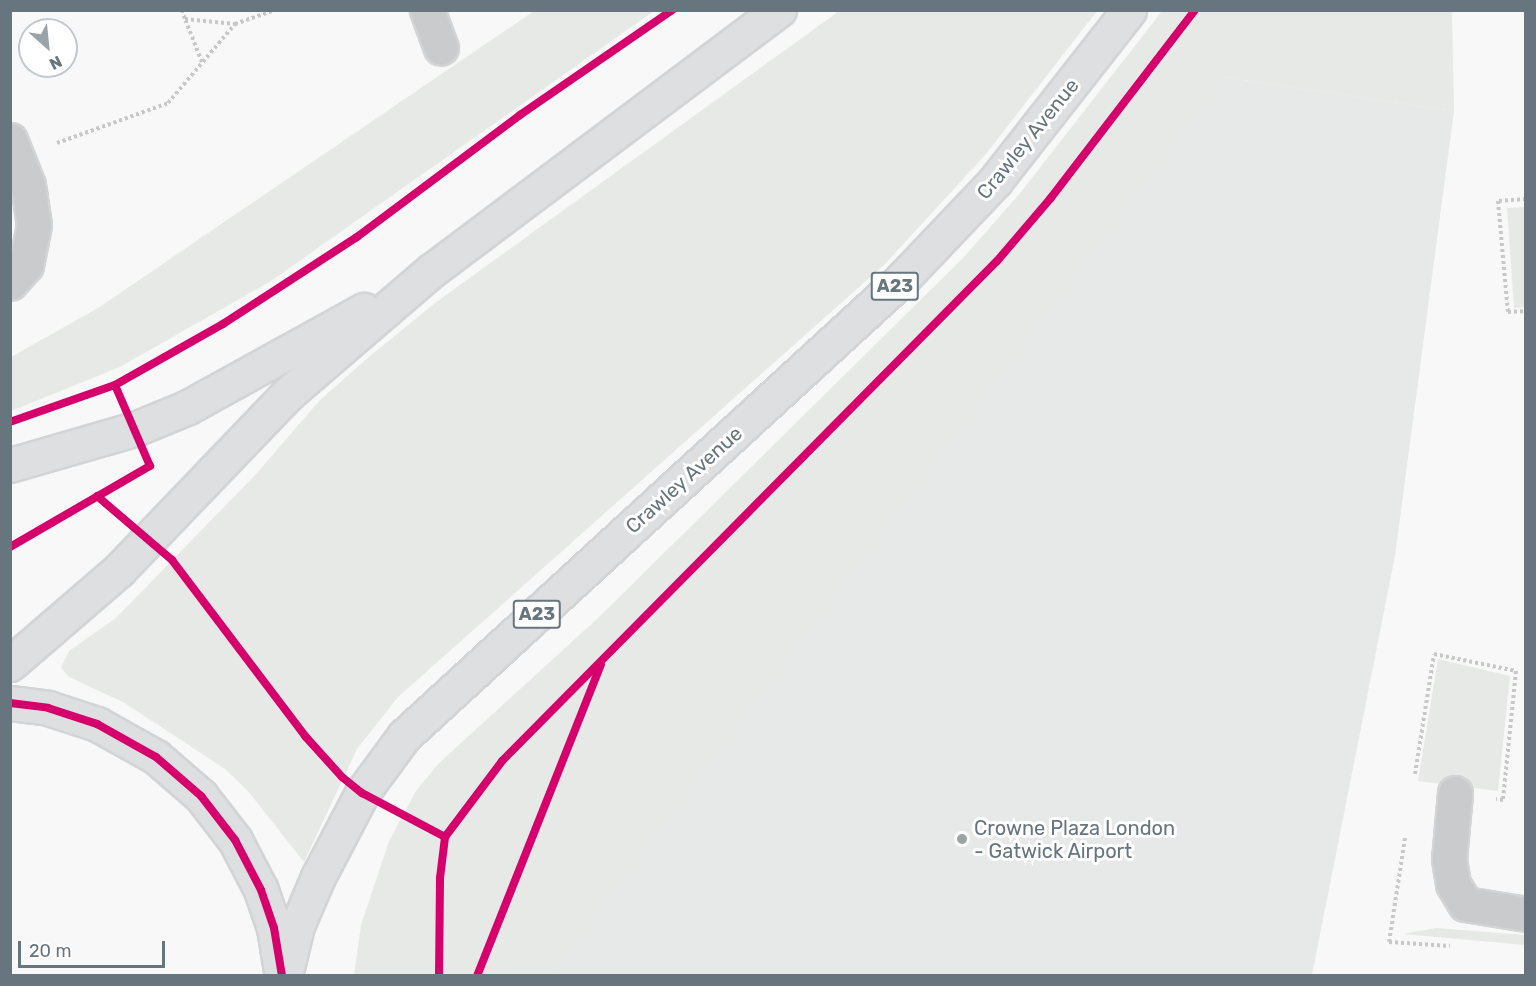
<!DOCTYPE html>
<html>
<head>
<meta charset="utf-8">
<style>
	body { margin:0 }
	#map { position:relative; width:1536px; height:986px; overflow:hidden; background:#f8f8f8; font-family:Rubik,sans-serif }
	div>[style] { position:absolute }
	.built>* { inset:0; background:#e7e8e8 }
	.green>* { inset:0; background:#e7e9e6 }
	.path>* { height:4px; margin-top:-2px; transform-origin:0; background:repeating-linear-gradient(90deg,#c8c8c9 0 3px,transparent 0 6px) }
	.roads { filter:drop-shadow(2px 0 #d3d4d5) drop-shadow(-2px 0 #d3d4d5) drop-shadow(0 2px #d3d4d5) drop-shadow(0 -2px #d3d4d5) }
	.minor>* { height:33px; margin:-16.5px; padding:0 16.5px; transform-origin:16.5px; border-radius:16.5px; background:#c9cbcc }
	.major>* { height:33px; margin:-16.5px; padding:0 16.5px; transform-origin:16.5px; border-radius:16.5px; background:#dedfe0 }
	.cycleway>* { height:8px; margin:-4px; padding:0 4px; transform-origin:4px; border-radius:4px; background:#d6006c }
	.dots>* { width:16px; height:16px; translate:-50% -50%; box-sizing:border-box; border:3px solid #fff; border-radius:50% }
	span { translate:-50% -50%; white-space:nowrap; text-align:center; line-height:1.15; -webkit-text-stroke:6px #fff; paint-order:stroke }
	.shield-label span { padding:2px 4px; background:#fff; border:2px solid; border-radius:4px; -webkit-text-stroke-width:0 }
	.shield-label { font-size:18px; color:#67757e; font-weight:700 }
	.street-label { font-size:20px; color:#67757e }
	.poi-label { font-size:20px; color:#67757e }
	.left { translate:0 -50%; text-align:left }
	.frame { position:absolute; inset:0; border:12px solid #67757e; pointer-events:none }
	.north { position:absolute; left:18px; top:18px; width:60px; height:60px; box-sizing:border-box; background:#fff; border:2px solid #c2c8cb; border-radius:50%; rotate:153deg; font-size:16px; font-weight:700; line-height:24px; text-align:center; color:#67757e }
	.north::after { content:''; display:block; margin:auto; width:21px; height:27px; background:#9aa3a9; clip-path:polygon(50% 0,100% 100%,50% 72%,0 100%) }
	.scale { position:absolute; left:18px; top:941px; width:147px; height:27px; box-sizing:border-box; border:3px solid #67757e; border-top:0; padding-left:8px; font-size:18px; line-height:21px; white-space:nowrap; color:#67757e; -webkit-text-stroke:4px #fff; paint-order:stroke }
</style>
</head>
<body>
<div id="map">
	<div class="built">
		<div style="clip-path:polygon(1222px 77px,1454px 111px,1395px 556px,1312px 975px,547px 976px,763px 681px)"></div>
	</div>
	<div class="green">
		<div style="clip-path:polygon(534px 11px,654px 11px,271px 281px,120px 367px,11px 411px,11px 357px,98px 308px)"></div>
		<div style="clip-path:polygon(839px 11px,1097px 11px,986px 154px,885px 264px,398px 697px,357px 749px,304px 862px,247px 790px,225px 769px,123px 702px,69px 677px,61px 668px,69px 651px,116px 618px,256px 474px,320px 400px,370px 356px,435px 303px)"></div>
		<div style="clip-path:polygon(1162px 11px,1452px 11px,1454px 111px,1222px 77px,548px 975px,354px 975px,361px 925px,389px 841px,416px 791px,439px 763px,597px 619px,963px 258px,1021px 192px)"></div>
		<div style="clip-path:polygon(1525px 207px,1525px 307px,1514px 308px,1507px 208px)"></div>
		<div style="clip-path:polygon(1438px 659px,1510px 676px,1498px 791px,1418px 781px)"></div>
		<div style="clip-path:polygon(1436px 928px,1525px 935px,1525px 945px,1403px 934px)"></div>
	</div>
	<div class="path">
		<div style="left:182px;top:10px;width:9px;rotate:72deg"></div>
		<div style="left:202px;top:62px;width:46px;rotate:-111.6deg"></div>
		<div style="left:185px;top:19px;width:50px;rotate:5.7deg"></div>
		<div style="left:57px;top:143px;width:118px;rotate:-19.8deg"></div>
		<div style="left:168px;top:103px;width:104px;rotate:-49.7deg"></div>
		<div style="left:235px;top:24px;width:42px;rotate:-19.3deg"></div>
		<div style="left:1526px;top:199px;width:28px;rotate:176deg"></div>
		<div style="left:1498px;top:201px;width:111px;rotate:84.9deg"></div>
		<div style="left:1508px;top:312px;width:18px;rotate:-3deg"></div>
		<div style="left:1415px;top:774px;width:121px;rotate:-81deg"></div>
		<div style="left:1434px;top:654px;width:84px;rotate:11.7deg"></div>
		<div style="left:1516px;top:671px;width:130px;rotate:95.8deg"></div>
		<div style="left:1503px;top:800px;width:7px;rotate:-172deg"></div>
		<div style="left:1405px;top:838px;width:105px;rotate:98.7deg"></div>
		<div style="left:1389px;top:942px;width:61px;rotate:3.8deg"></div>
	</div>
	<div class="roads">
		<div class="minor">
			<div style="left:427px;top:10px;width:40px;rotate:69.8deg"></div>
			<div style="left:10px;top:140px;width:48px;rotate:68.2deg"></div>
			<div style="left:28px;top:185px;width:40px;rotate:81.5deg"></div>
			<div style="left:34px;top:225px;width:41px;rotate:101.3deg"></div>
			<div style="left:26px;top:265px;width:24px;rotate:132deg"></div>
			<div style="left:1455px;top:793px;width:66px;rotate:95.2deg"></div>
			<div style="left:1449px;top:859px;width:25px;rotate:81deg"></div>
			<div style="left:1453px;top:884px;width:23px;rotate:59deg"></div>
			<div style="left:1465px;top:904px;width:62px;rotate:9.3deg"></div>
		</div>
		<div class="major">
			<div style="left:10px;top:465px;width:130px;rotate:-16.1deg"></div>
			<div style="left:135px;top:429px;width:57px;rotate:-22.5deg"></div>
			<div style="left:188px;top:407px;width:201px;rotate:-28.9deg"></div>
			<div style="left:10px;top:664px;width:144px;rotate:-40.8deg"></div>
			<div style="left:119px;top:570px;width:245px;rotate:-46.2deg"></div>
			<div style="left:289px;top:393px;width:187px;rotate:-40.7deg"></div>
			<div style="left:431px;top:271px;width:435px;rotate:-36.9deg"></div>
			<div style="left:10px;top:703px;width:38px;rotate:7deg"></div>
			<div style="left:48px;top:708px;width:52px;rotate:18.1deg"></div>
			<div style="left:97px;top:724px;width:68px;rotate:29.2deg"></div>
			<div style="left:156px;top:757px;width:60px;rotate:40.9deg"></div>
			<div style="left:201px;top:796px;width:56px;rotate:52.3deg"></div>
			<div style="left:235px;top:840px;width:56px;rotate:62.5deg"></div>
			<div style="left:261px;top:890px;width:40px;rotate:71.1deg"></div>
			<div style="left:274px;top:928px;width:44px;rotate:80.8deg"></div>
			<div style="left:285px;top:976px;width:51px;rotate:-76.5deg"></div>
			<div style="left:297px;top:926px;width:53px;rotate:-66.8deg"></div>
			<div style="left:318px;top:877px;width:95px;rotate:-62.4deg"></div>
			<div style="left:362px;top:793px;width:71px;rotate:-53.6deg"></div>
			<div style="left:404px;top:736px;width:679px;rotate:-42.55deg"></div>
			<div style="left:904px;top:277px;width:132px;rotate:-46.5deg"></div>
			<div style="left:995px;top:181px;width:217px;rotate:-51.9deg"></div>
		</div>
	</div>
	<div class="cycleway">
		<div style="left:10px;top:422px;width:111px;rotate:-19.4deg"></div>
		<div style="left:115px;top:385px;width:124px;rotate:-29.5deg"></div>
		<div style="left:223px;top:324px;width:160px;rotate:-33deg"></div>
		<div style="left:357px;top:237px;width:204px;rotate:-36.8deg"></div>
		<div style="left:520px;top:115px;width:185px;rotate:-34.6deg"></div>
		<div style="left:97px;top:496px;width:99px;rotate:40.5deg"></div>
		<div style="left:172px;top:560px;width:221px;rotate:52.9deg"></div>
		<div style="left:305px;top:736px;width:55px;rotate:47.9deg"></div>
		<div style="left:342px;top:777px;width:26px;rotate:39deg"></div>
		<div style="left:362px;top:793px;width:94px;rotate:27.9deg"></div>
		<div style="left:10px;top:547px;width:162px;rotate:-30.1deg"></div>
		<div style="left:150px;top:466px;width:88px;rotate:-113.4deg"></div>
		<div style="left:10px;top:703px;width:38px;rotate:7deg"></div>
		<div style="left:48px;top:708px;width:52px;rotate:18.1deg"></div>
		<div style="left:97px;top:724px;width:68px;rotate:29.2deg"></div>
		<div style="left:156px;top:757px;width:60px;rotate:40.9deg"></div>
		<div style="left:201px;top:796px;width:56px;rotate:52.3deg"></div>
		<div style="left:235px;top:840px;width:56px;rotate:62.5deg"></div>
		<div style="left:261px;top:890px;width:40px;rotate:71.1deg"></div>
		<div style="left:274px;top:928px;width:49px;rotate:80.5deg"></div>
		<div style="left:439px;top:976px;width:98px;rotate:-89.4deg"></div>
		<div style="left:440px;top:878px;width:41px;rotate:-83deg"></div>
		<div style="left:445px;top:837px;width:95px;rotate:-53.1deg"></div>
		<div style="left:502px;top:761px;width:704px;rotate:-45.29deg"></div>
		<div style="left:997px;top:261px;width:82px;rotate:-49.5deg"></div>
		<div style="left:1050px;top:199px;width:238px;rotate:-52.5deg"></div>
		<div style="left:477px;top:976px;width:335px;rotate:-68.3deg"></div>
	</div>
	<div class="dots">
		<div style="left:962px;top:839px;background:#9aa3a9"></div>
	</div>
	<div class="shield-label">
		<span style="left:895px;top:286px">A23</span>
		<span style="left:537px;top:614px">A23</span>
	</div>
	<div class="street-label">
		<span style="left:1028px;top:139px;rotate:-51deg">Crawley Avenue</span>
		<span style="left:684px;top:480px;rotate:-42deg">Crawley Avenue</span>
	</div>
	<div class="poi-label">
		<span class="left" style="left:974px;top:840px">Crowne Plaza London<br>- Gatwick Airport</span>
	</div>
	<div class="frame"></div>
	<div class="north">N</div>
	<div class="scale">20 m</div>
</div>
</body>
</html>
